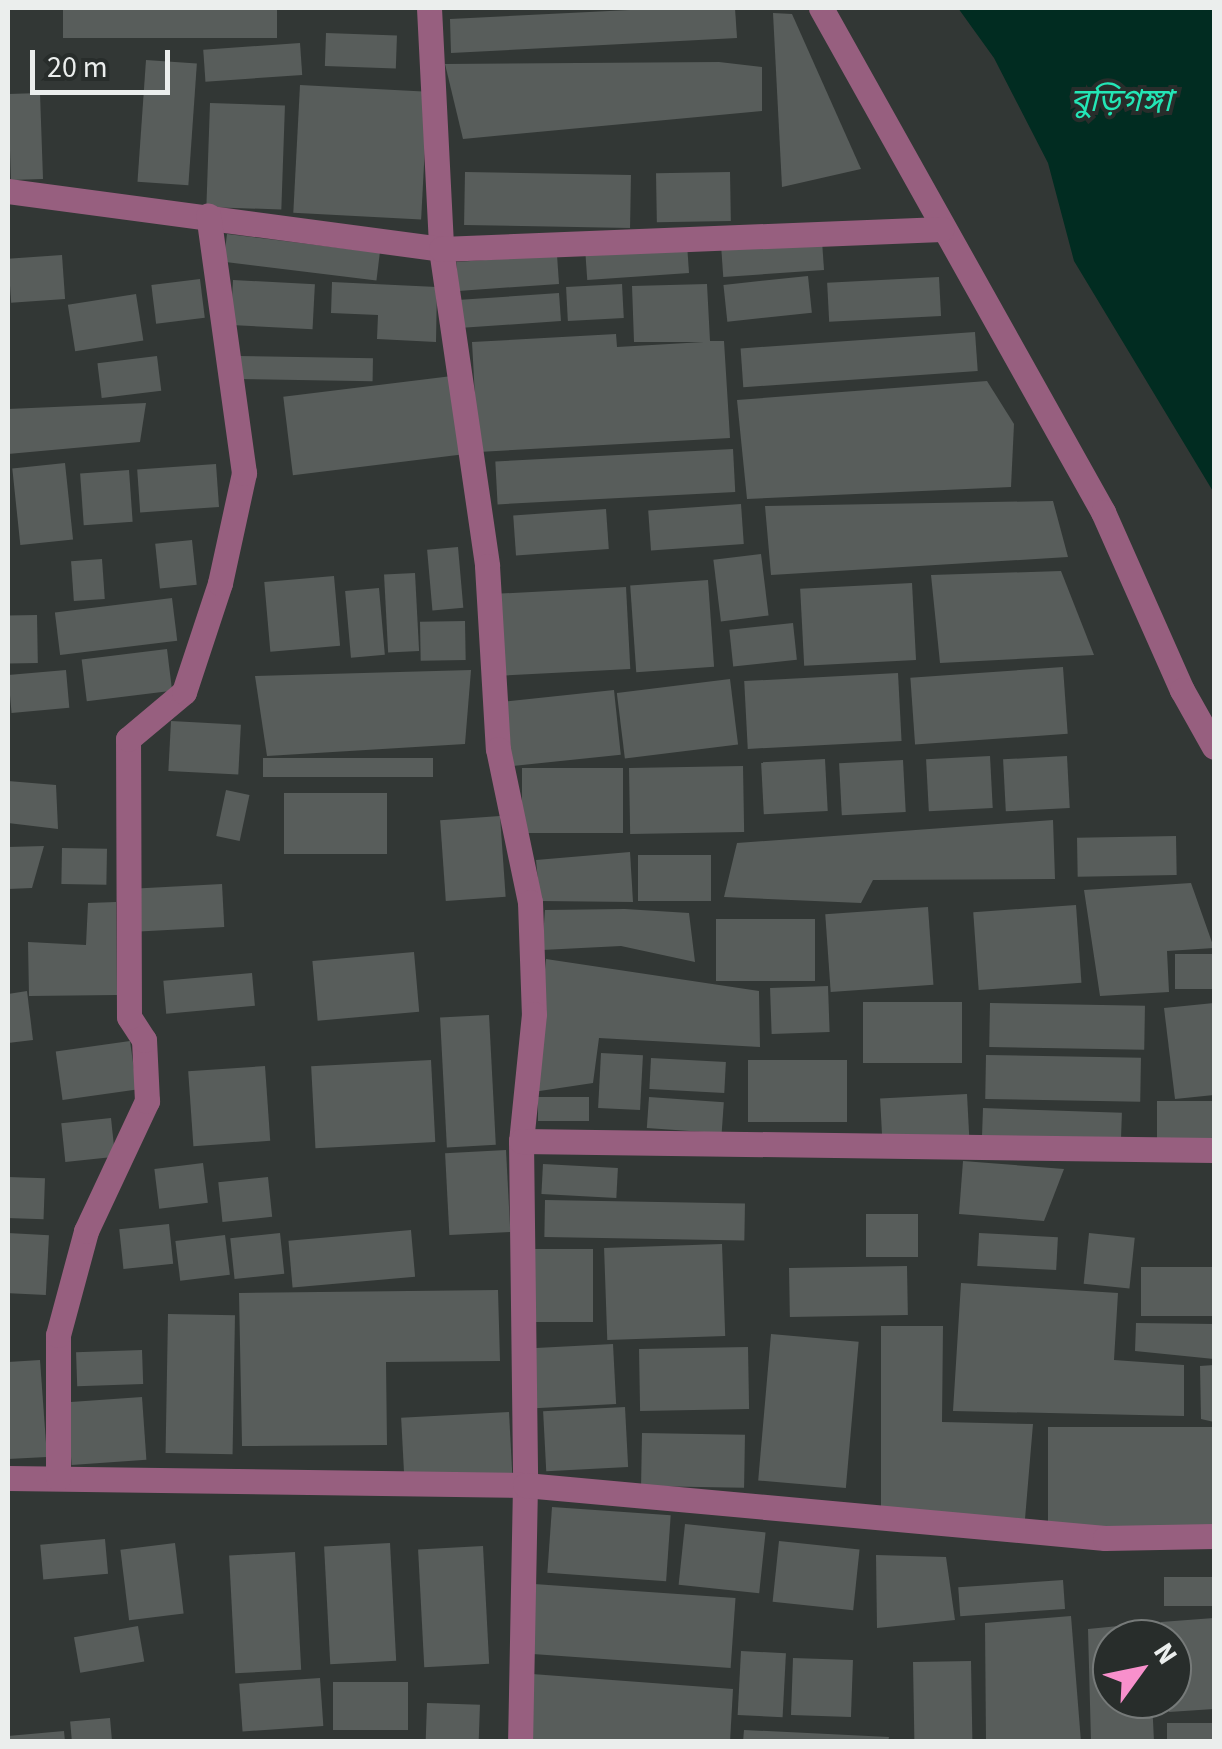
<!DOCTYPE html>
<html>
<head>
<meta charset="utf-8">
<style>
	body { margin:0 }
	#map { position:relative; width:1222px; height:1749px; overflow:hidden; background:#323735; font-family:"Source Sans 3","Noto Sans Bengali",sans-serif }
	div>[style] { position:absolute }
	.water>* { inset:0; background:#012c21 }
	.building>* { inset:0; background:#585d5b; transform-origin:0 0 }
	.minor>* { height:25px; margin:-12.5px; padding:0 12.5px; transform-origin:12.5px; border-radius:12.5px; background:#975f7f }
	span { translate:-50% -50%; white-space:nowrap; text-align:center; line-height:1.15; -webkit-text-stroke:8px #282d2b; paint-order:stroke }
	.water-label { font-size:32px; color:#23e6b6; font-style:italic }
	.frame { position:absolute; inset:0; border:10px solid #ebeeed; pointer-events:none }
	.north { position:absolute; left:1092px; top:1619px; width:100px; height:100px; box-sizing:border-box; background:#282d2b; border:2px solid #767a79; border-radius:50%; rotate:57deg; font-size:28px; font-weight:700; line-height:40px; text-align:center; color:#ebeeed }
	.north::after { content:''; display:block; margin:auto; width:35px; height:45px; background:#f890cc; clip-path:polygon(50% 0,100% 100%,50% 72%,0 100%) }
	.scale { position:absolute; left:30px; top:50px; width:140px; height:45px; box-sizing:border-box; border:5px solid #ebeeed; border-top:0; padding-left:12px; font-size:30px; line-height:35px; white-space:nowrap; color:#ebeeed; -webkit-text-stroke:8px #282d2b; paint-order:stroke }
</style>
</head>
<body>
<div id="map">
	<div class="water">
		<div style="clip-path:polygon(958px 8px,1214px 8px,1214px 493px,1074px 261px,1048px 163px,994px 58px)"></div>
	</div>
	<div class="building">
		<div style="left:63px;top:8px;width:214px;height:30px"></div>
		<div style="clip-path:polygon(670px 8px,735px 8px,737px 38px,451px 53px,450px 19px)"></div>
		<div style="clip-path:polygon(773px 13px,792px 14px,861px 169px,782px 187px)"></div>
		<div style="left:326px;top:33px;width:71px;height:33px;rotate:2deg"></div>
		<div style="left:300px;top:43px;width:32px;height:97px;rotate:86deg"></div>
		<div style="left:146px;top:60px;width:51px;height:122px;rotate:4deg"></div>
		<div style="clip-path:polygon(719px 62px,762px 67px,762px 111px,463px 139px,445px 64px)"></div>
		<div style="left:300px;top:85px;width:128px;height:128px;rotate:3deg"></div>
		<div style="left:40px;top:93px;width:86px;height:32px;rotate:88deg"></div>
		<div style="left:210px;top:103px;width:75px;height:104px;rotate:2deg"></div>
		<div style="left:465px;top:172px;width:166px;height:53px;rotate:1deg"></div>
		<div style="left:730px;top:172px;width:49px;height:74px;rotate:89deg"></div>
		<div style="left:227px;top:234px;width:154px;height:28px;rotate:7deg"></div>
		<div style="left:822px;top:241px;width:29px;height:101px;rotate:86deg"></div>
		<div style="left:687px;top:244px;width:29px;height:102px;rotate:86deg"></div>
		<div style="left:62px;top:255px;width:44px;height:54px;rotate:86deg"></div>
		<div style="left:557px;top:255px;width:29px;height:101px;rotate:86deg"></div>
		<div style="left:808px;top:276px;width:37px;height:85px;rotate:84deg"></div>
		<div style="left:939px;top:277px;width:39px;height:112px;rotate:87deg"></div>
		<div style="left:200px;top:279px;width:39px;height:49px;rotate:83deg"></div>
		<div style="left:233px;top:280px;width:82px;height:45px;rotate:3deg"></div>
		<div style="clip-path:polygon(332px 282px,437px 287px,436px 342px,377px 339px,378px 315px,331px 313px)"></div>
		<div style="left:622px;top:284px;width:34px;height:56px;rotate:87deg"></div>
		<div style="clip-path:polygon(707px 284px,710px 341px,724px 341px,730px 438px,478px 452px,472px 342px,616px 334px,617px 347px,704px 342px,634px 342px,632px 286px)"></div>
		<div style="left:559px;top:293px;width:28px;height:102px;rotate:86deg"></div>
		<div style="left:136px;top:294px;width:47px;height:69px;rotate:81deg"></div>
		<div style="left:975px;top:332px;width:39px;height:235px;rotate:86deg"></div>
		<div style="left:157px;top:356px;width:35px;height:60px;rotate:83deg"></div>
		<div style="left:237px;top:356px;width:136px;height:23px;rotate:1deg"></div>
		<div style="left:452px;top:376px;width:79px;height:170px;rotate:83deg"></div>
		<div style="clip-path:polygon(987px 381px,1014px 424px,1011px 487px,747px 499px,737px 400px)"></div>
		<div style="clip-path:polygon(146px 403px,140px 442px,8px 454px,8px 409px)"></div>
		<div style="left:733px;top:449px;width:43px;height:238px;rotate:87deg"></div>
		<div style="left:65px;top:463px;width:77px;height:53px;rotate:84deg"></div>
		<div style="left:216px;top:464px;width:43px;height:79px;rotate:86deg"></div>
		<div style="left:129px;top:470px;width:52px;height:49px;rotate:86deg"></div>
		<div style="clip-path:polygon(1053px 501px,1068px 557px,771px 575px,765px 506px)"></div>
		<div style="left:741px;top:504px;width:40px;height:93px;rotate:86deg"></div>
		<div style="left:606px;top:509px;width:40px;height:93px;rotate:86deg"></div>
		<div style="left:192px;top:540px;width:45px;height:37px;rotate:84deg"></div>
		<div style="left:458px;top:547px;width:61px;height:31px;rotate:85deg"></div>
		<div style="left:761px;top:554px;width:62px;height:48px;rotate:83deg"></div>
		<div style="left:102px;top:559px;width:40px;height:31px;rotate:86deg"></div>
		<div style="clip-path:polygon(1061px 571px,1094px 655px,940px 663px,931px 575px)"></div>
		<div style="left:415px;top:573px;width:78px;height:31px;rotate:87deg"></div>
		<div style="left:334px;top:576px;width:70px;height:70px;rotate:85deg"></div>
		<div style="left:708px;top:580px;width:87px;height:78px;rotate:86deg"></div>
		<div style="left:912px;top:583px;width:77px;height:112px;rotate:87deg"></div>
		<div style="left:626px;top:587px;width:82px;height:130px;rotate:87deg"></div>
		<div style="left:379px;top:588px;width:67px;height:34px;rotate:85deg"></div>
		<div style="left:172px;top:598px;width:43px;height:118px;rotate:83deg"></div>
		<div style="left:37px;top:615px;width:48px;height:29px;rotate:89deg"></div>
		<div style="left:465px;top:621px;width:39px;height:45px;rotate:89deg"></div>
		<div style="left:793px;top:623px;width:37px;height:64px;rotate:84deg"></div>
		<div style="left:167px;top:649px;width:42px;height:86px;rotate:83deg"></div>
		<div style="left:1063px;top:667px;width:67px;height:153px;rotate:86deg"></div>
		<div style="left:66px;top:670px;width:38px;height:58px;rotate:85deg"></div>
		<div style="clip-path:polygon(471px 670px,465px 744px,267px 756px,255px 676px)"></div>
		<div style="left:898px;top:673px;width:68px;height:154px;rotate:87deg"></div>
		<div style="left:730px;top:679px;width:66px;height:114px;rotate:83deg"></div>
		<div style="left:614px;top:690px;width:65px;height:114px;rotate:84deg"></div>
		<div style="left:171px;top:721px;width:70px;height:50px;rotate:3deg"></div>
		<div style="left:990px;top:756px;width:52px;height:64px;rotate:87deg"></div>
		<div style="left:1067px;top:756px;width:52px;height:64px;rotate:87deg"></div>
		<div style="left:433px;top:758px;width:19px;height:170px;rotate:90deg"></div>
		<div style="left:825px;top:759px;width:52px;height:64px;rotate:87deg"></div>
		<div style="left:903px;top:760px;width:52px;height:64px;rotate:87deg"></div>
		<div style="left:743px;top:766px;width:66px;height:114px;rotate:89deg"></div>
		<div style="left:623px;top:768px;width:65px;height:101px;rotate:90deg"></div>
		<div style="clip-path:polygon(8px 781px,56px 785px,58px 829px,8px 823px)"></div>
		<div style="left:226px;top:790px;width:24px;height:47px;rotate:12deg"></div>
		<div style="left:387px;top:793px;width:61px;height:103px;rotate:90deg"></div>
		<div style="left:500px;top:816px;width:81px;height:60px;rotate:86deg"></div>
		<div style="clip-path:polygon(1053px 820px,1055px 879px,873px 880px,861px 903px,724px 897px,737px 843px)"></div>
		<div style="left:1176px;top:836px;width:39px;height:99px;rotate:89deg"></div>
		<div style="clip-path:polygon(44px 846px,32px 888px,8px 889px,8px 847px)"></div>
		<div style="left:62px;top:848px;width:45px;height:36px;rotate:1deg"></div>
		<div style="clip-path:polygon(630px 852px,633px 902px,540px 901px,536px 860px)"></div>
		<div style="left:638px;top:855px;width:73px;height:46px"></div>
		<div style="clip-path:polygon(1191px 883px,1214px 948px,1167px 951px,1169px 992px,1100px 996px,1084px 890px)"></div>
		<div style="left:222px;top:884px;width:43px;height:85px;rotate:87deg"></div>
		<div style="clip-path:polygon(116px 902px,117px 995px,29px 996px,28px 942px,86px 945px,88px 903px)"></div>
		<div style="left:1076px;top:905px;width:78px;height:103px;rotate:86deg"></div>
		<div style="left:928px;top:907px;width:78px;height:103px;rotate:86deg"></div>
		<div style="clip-path:polygon(625px 909px,689px 913px,695px 962px,621px 946px,542px 950px,545px 910px)"></div>
		<div style="left:716px;top:919px;width:99px;height:62px"></div>
		<div style="left:414px;top:952px;width:60px;height:102px;rotate:85deg"></div>
		<div style="left:1214px;top:954px;width:35px;height:39px;rotate:90deg"></div>
		<div style="clip-path:polygon(546px 959px,759px 991px,760px 1047px,599px 1038px,593px 1083px,533px 1092px)"></div>
		<div style="left:252px;top:973px;width:33px;height:89px;rotate:85deg"></div>
		<div style="left:828px;top:986px;width:46px;height:58px;rotate:88deg"></div>
		<div style="clip-path:polygon(27px 991px,33px 1040px,8px 1043px,8px 994px)"></div>
		<div style="left:863px;top:1002px;width:99px;height:61px"></div>
		<div style="left:990px;top:1003px;width:155px;height:44px;rotate:1deg"></div>
		<div style="clip-path:polygon(1214px 1003px,1214px 1095px,1175px 1099px,1164px 1008px)"></div>
		<div style="left:489px;top:1015px;width:130px;height:49px;rotate:87deg"></div>
		<div style="left:130px;top:1041px;width:49px;height:75px;rotate:82deg"></div>
		<div style="left:601px;top:1053px;width:42px;height:55px;rotate:3deg"></div>
		<div style="left:986px;top:1055px;width:155px;height:44px;rotate:1deg"></div>
		<div style="left:651px;top:1058px;width:75px;height:31px;rotate:3deg"></div>
		<div style="left:431px;top:1060px;width:82px;height:120px;rotate:87deg"></div>
		<div style="left:748px;top:1060px;width:99px;height:62px"></div>
		<div style="left:265px;top:1066px;width:75px;height:77px;rotate:86deg"></div>
		<div style="left:967px;top:1094px;width:41px;height:87px;rotate:87deg"></div>
		<div style="left:538px;top:1097px;width:51px;height:24px"></div>
		<div style="left:649px;top:1097px;width:75px;height:31px;rotate:4deg"></div>
		<div style="left:1157px;top:1101px;width:57px;height:43px"></div>
		<div style="left:983px;top:1108px;width:139px;height:28px;rotate:2deg"></div>
		<div style="left:111px;top:1118px;width:39px;height:50px;rotate:84deg"></div>
		<div style="left:506px;top:1150px;width:82px;height:61px;rotate:87deg"></div>
		<div style="clip-path:polygon(963px 1161px,1064px 1169px,1044px 1221px,959px 1214px)"></div>
		<div style="left:203px;top:1163px;width:40px;height:49px;rotate:83deg"></div>
		<div style="left:543px;top:1164px;width:75px;height:30px;rotate:3deg"></div>
		<div style="left:8px;top:1177px;width:37px;height:41px;rotate:2deg"></div>
		<div style="left:268px;top:1177px;width:40px;height:50px;rotate:84deg"></div>
		<div style="left:545px;top:1200px;width:200px;height:37px;rotate:1deg"></div>
		<div style="left:866px;top:1214px;width:52px;height:43px"></div>
		<div style="left:169px;top:1224px;width:40px;height:50px;rotate:84deg"></div>
		<div style="left:411px;top:1230px;width:47px;height:123px;rotate:85deg"></div>
		<div style="left:8px;top:1233px;width:41px;height:60px;rotate:3deg"></div>
		<div style="left:280px;top:1233px;width:41px;height:50px;rotate:84deg"></div>
		<div style="left:979px;top:1233px;width:79px;height:33px;rotate:3deg"></div>
		<div style="left:1089px;top:1233px;width:46px;height:51px;rotate:6deg"></div>
		<div style="left:225px;top:1235px;width:40px;height:50px;rotate:83deg"></div>
		<div style="left:722px;top:1244px;width:92px;height:118px;rotate:88deg"></div>
		<div style="left:535px;top:1249px;width:58px;height:73px"></div>
		<div style="left:907px;top:1266px;width:49px;height:118px;rotate:89deg"></div>
		<div style="left:1214px;top:1267px;width:49px;height:73px;rotate:90deg"></div>
		<div style="clip-path:polygon(961px 1283px,1118px 1293px,1114px 1360px,1184px 1365px,1184px 1416px,953px 1411px)"></div>
		<div style="clip-path:polygon(498px 1290px,500px 1361px,386px 1362px,387px 1445px,242px 1446px,239px 1293px)"></div>
		<div style="left:168px;top:1314px;width:67px;height:139px;rotate:1deg"></div>
		<div style="clip-path:polygon(1136px 1323px,1214px 1324px,1214px 1359px,1135px 1351px)"></div>
		<div style="clip-path:polygon(881px 1326px,943px 1326px,942px 1422px,1033px 1424px,1025px 1519px,881px 1514px)"></div>
		<div style="left:771px;top:1334px;width:88px;height:147px;rotate:5deg"></div>
		<div style="left:613px;top:1344px;width:60px;height:82px;rotate:87deg"></div>
		<div style="left:748px;top:1347px;width:62px;height:109px;rotate:89deg"></div>
		<div style="left:142px;top:1350px;width:34px;height:66px;rotate:88deg"></div>
		<div style="clip-path:polygon(40px 1360px,47px 1457px,8px 1459px,8px 1362px)"></div>
		<div style="clip-path:polygon(1214px 1365px,1214px 1422px,1201px 1419px,1200px 1366px)"></div>
		<div style="left:142px;top:1397px;width:63px;height:75px;rotate:86deg"></div>
		<div style="left:625px;top:1407px;width:60px;height:82px;rotate:87deg"></div>
		<div style="left:509px;top:1412px;width:62px;height:108px;rotate:87deg"></div>
		<div style="left:1214px;top:1427px;width:99px;height:166px;rotate:90deg"></div>
		<div style="left:642px;top:1433px;width:103px;height:53px;rotate:1deg"></div>
		<div style="left:552px;top:1507px;width:119px;height:66px;rotate:4deg"></div>
		<div style="left:685px;top:1524px;width:81px;height:61px;rotate:6deg"></div>
		<div style="left:105px;top:1539px;width:35px;height:65px;rotate:85deg"></div>
		<div style="left:779px;top:1541px;width:81px;height:61px;rotate:6deg"></div>
		<div style="left:175px;top:1543px;width:71px;height:55px;rotate:83deg"></div>
		<div style="left:390px;top:1543px;width:118px;height:66px;rotate:87deg"></div>
		<div style="left:483px;top:1546px;width:118px;height:65px;rotate:87deg"></div>
		<div style="left:295px;top:1552px;width:118px;height:66px;rotate:87deg"></div>
		<div style="clip-path:polygon(876px 1555px,946px 1557px,955px 1620px,877px 1628px)"></div>
		<div style="left:1214px;top:1577px;width:29px;height:50px;rotate:90deg"></div>
		<div style="left:1063px;top:1580px;width:29px;height:105px;rotate:86deg"></div>
		<div style="left:534px;top:1584px;width:202px;height:70px;rotate:4deg"></div>
		<div style="clip-path:polygon(1071px 1616px,1081px 1742px,986px 1742px,985px 1623px)"></div>
		<div style="clip-path:polygon(1214px 1618px,1214px 1709px,1169px 1712px,1172px 1639px,1163px 1639px,1161px 1622px)"></div>
		<div style="clip-path:polygon(1149px 1623px,1150px 1639px,1112px 1639px,1112px 1699px,1152px 1699px,1154px 1742px,1091px 1742px,1088px 1629px)"></div>
		<div style="left:138px;top:1626px;width:36px;height:65px;rotate:80deg"></div>
		<div style="left:741px;top:1651px;width:45px;height:64px;rotate:3deg"></div>
		<div style="left:793px;top:1658px;width:60px;height:57px;rotate:2deg"></div>
		<div style="left:971px;top:1661px;width:81px;height:58px;rotate:89deg"></div>
		<div style="clip-path:polygon(532px 1674px,733px 1689px,730px 1742px,527px 1742px)"></div>
		<div style="left:320px;top:1678px;width:48px;height:81px;rotate:86deg"></div>
		<div style="left:333px;top:1682px;width:75px;height:48px"></div>
		<div style="left:427px;top:1703px;width:53px;height:39px;rotate:2deg"></div>
		<div style="left:110px;top:1718px;width:24px;height:40px;rotate:85deg"></div>
		<div style="left:1214px;top:1723px;width:19px;height:47px;rotate:90deg"></div>
		<div style="clip-path:polygon(744px 1730px,889px 1737px,888px 1742px,743px 1742px)"></div>
		<div style="clip-path:polygon(64px 1731px,65px 1742px,8px 1742px,8px 1736px)"></div>
	</div>
	<div class="minor">
		<div style="left:429px;top:8px;width:241px;rotate:87.1deg"></div>
		<div style="left:441px;top:249px;width:320px;rotate:81.7deg"></div>
		<div style="left:487px;top:566px;width:183px;rotate:86.6deg"></div>
		<div style="left:498px;top:749px;width:156px;rotate:78.2deg"></div>
		<div style="left:530px;top:902px;width:112px;rotate:88deg"></div>
		<div style="left:534px;top:1014px;width:128px;rotate:95.8deg"></div>
		<div style="left:521px;top:1141px;width:344px;rotate:89.3deg"></div>
		<div style="left:525px;top:1485px;width:257px;rotate:91.1deg"></div>
		<div style="left:821px;top:8px;width:578px;rotate:60.77deg"></div>
		<div style="left:1103px;top:512px;width:195px;rotate:66.1deg"></div>
		<div style="left:1182px;top:690px;width:65px;rotate:60.7deg"></div>
		<div style="left:8px;top:191px;width:437px;rotate:7.6deg"></div>
		<div style="left:441px;top:249px;width:501px;rotate:-2.29deg"></div>
		<div style="left:521px;top:1141px;width:693px;rotate:0.74deg"></div>
		<div style="left:8px;top:1478px;width:517px;rotate:0.78deg"></div>
		<div style="left:525px;top:1485px;width:582px;rotate:5.22deg"></div>
		<div style="left:1105px;top:1538px;width:109px;rotate:-1.1deg"></div>
		<div style="left:58px;top:1478px;width:143px;rotate:-90deg"></div>
		<div style="left:58px;top:1335px;width:108px;rotate:-74.9deg"></div>
		<div style="left:86px;top:1231px;width:144px;rotate:-64.9deg"></div>
		<div style="left:147px;top:1101px;width:61px;rotate:-92.8deg"></div>
		<div style="left:144px;top:1040px;width:27px;rotate:-123deg"></div>
		<div style="left:129px;top:1017px;width:278px;rotate:-90.2deg"></div>
		<div style="left:128px;top:739px;width:73px;rotate:-40deg"></div>
		<div style="left:184px;top:692px;width:115px;rotate:-71.7deg"></div>
		<div style="left:220px;top:583px;width:113px;rotate:-77.7deg"></div>
		<div style="left:244px;top:473px;width:260px;rotate:-97.9deg"></div>
	</div>
	<div class="water-label">
		<span style="left:1121px;top:101px">বুড়িগঙ্গা</span>
	</div>
	<div class="frame"></div>
	<div class="north">N</div>
	<div class="scale">20 m</div>
</div>
</body>
</html>
